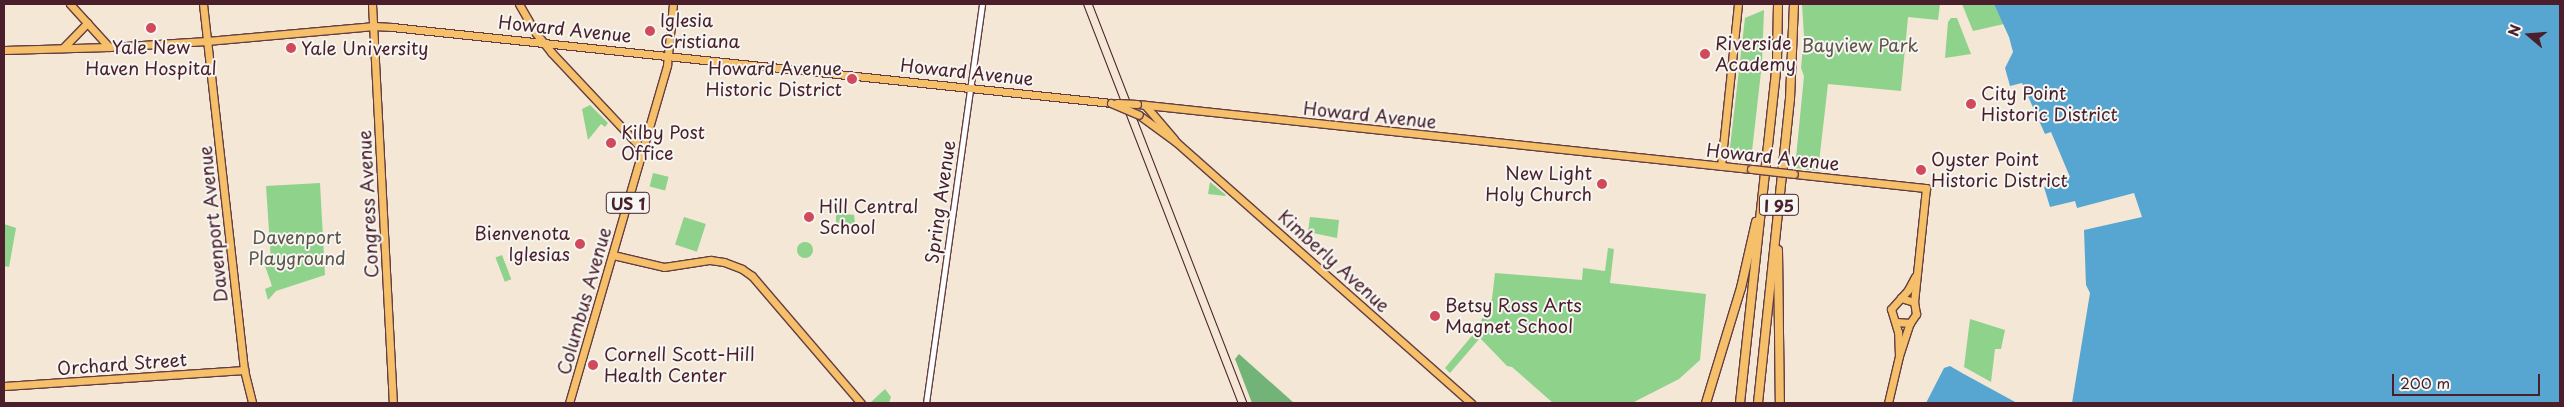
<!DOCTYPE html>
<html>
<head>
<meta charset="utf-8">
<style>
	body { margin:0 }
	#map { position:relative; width:2564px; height:407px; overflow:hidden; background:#f4e7d5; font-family:"Playpen Sans",sans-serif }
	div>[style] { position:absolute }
	.green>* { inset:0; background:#8ed28b; transform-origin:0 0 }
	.round { border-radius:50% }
	.forest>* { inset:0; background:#72b477 }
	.water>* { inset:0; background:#57a6d1 }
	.roads { filter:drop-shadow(1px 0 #643d44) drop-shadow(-1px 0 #643d44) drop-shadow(0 1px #643d44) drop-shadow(0 -1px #643d44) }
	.minor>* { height:5px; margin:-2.5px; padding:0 2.5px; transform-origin:2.5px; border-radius:2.5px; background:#fff }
	.major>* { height:7px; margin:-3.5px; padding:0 3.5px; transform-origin:3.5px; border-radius:3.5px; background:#f6c06b }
	.highway>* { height:8px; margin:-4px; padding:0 4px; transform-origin:4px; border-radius:4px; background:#f6c06b }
	.rail>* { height:1px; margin:-0.5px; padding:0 0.5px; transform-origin:0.5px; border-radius:0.5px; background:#4a1f2b }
	.bridges { filter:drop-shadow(1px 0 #643d44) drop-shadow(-1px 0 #643d44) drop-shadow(0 1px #643d44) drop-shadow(0 -1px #643d44) }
	.major-bridge>* { height:7px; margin:-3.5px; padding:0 3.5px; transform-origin:3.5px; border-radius:3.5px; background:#f6c06b }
	.dots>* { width:14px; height:14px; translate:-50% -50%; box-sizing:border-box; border:2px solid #f6f6f2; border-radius:50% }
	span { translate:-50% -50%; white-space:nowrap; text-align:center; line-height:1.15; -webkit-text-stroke:4px #f6f6f2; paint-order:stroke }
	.shield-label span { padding:1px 4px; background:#f6f6f2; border:1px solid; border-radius:4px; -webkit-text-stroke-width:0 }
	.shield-label { font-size:16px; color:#4a1f2b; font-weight:700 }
	.poi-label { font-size:18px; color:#4a1f2b }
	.left { translate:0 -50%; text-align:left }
	.right { translate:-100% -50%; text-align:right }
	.street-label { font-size:18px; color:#4a1f2b }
	.park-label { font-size:18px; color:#5e5548 }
	.frame { position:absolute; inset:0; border:5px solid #4a1f2b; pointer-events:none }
	.north { position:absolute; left:2504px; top:10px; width:50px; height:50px; -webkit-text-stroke:4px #f6f6f2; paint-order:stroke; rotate:288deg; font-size:14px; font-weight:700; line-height:20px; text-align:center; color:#4a1f2b }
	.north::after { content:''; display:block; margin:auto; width:18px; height:22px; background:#4a1f2b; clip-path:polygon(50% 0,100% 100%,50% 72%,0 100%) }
	.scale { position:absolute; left:2392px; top:374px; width:148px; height:22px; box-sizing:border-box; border:2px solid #4a1f2b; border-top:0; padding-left:6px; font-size:15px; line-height:18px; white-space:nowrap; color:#4a1f2b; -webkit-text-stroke:4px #f6f6f2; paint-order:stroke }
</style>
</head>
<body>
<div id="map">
	<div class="green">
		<div style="clip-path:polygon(1802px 4px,1940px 4px,1938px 20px,1908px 17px,1901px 91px,1828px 84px,1818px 171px,1795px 168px,1804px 76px,1801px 68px,1804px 36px)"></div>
		<div style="clip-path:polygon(1962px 4px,1994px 4px,2004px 24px,1973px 31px)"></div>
		<div style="clip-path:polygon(1764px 10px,1762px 63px,1751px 160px,1744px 160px,1729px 156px,1745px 18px)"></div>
		<div style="clip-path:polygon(1951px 18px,1957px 18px,1971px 54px,1945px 58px,1948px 22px)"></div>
		<div style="clip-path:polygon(590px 105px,608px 123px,605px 127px,601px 124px,588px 140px,582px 109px)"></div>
		<div style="left:653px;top:173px;width:16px;height:14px;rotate:14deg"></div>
		<div style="clip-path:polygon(1210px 182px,1226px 195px,1225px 196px,1208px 194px)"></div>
		<div style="clip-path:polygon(320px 183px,325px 275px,276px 291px,268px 300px,265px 289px,272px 286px,265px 266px,271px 261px,266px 186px)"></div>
		<div style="clip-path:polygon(836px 213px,854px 215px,855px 224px,836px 223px)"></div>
		<div style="left:684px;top:217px;width:23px;height:29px;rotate:18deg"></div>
		<div style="clip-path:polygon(1310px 217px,1339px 220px,1337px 238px,1308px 232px)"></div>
		<div style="clip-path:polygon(4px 224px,16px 228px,9px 267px,4px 266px)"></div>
		<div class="round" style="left:797px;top:242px;width:16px;height:16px"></div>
		<div style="clip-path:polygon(1608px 248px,1614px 249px,1610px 283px,1706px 294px,1700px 360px,1679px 379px,1632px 403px,1553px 403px,1512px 367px,1507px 366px,1480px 338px,1450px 373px,1445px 368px,1476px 331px,1492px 299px,1495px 273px,1582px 280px,1583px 268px,1605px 271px)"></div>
		<div style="left:502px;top:255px;width:26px;height:7px;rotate:69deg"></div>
		<div style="clip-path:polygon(1970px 319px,2005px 330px,2001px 349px,1995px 349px,1991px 382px,1964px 367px)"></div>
		<div style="clip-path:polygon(885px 389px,891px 397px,889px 403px,870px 403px)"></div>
	</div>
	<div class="forest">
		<div style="clip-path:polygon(1239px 354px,1294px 403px,1252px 403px,1235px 359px)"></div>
	</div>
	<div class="water">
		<div style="clip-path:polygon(1994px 4px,2560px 4px,2560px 403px,2072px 403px,2090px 293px,2086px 285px,2084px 230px,2142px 217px,2134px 193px,2077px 208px,2075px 201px,2050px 207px,2044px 187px,2070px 177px,2051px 132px,2045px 134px,2022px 83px,2010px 86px,2005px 68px,2013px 52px,2009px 37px)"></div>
		<div style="clip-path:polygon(1950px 366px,1962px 373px,2017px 403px,1926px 403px,1944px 368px)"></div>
	</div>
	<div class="roads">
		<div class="minor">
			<div style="left:926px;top:403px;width:403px;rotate:-82deg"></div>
		</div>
		<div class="major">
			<div style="left:70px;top:4px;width:58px;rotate:47.8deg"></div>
			<div style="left:203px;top:4px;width:368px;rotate:83.6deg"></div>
			<div style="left:244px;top:370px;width:34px;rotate:76deg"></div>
			<div style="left:372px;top:4px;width:400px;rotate:87deg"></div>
			<div style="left:519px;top:4px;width:32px;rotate:60deg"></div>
			<div style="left:535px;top:32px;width:26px;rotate:51deg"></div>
			<div style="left:551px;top:52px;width:134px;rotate:46.8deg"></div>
			<div style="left:63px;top:48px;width:35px;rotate:-46deg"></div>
			<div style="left:4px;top:50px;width:105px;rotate:-1.6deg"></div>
			<div style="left:109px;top:47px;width:98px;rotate:-3.5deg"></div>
			<div style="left:207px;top:41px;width:168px;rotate:-5.1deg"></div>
			<div style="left:374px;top:26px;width:18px;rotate:3deg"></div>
			<div style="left:392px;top:27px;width:723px;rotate:6.03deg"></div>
			<div style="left:1137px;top:104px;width:617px;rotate:6.04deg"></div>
			<div style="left:1145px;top:105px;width:45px;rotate:49.5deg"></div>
			<div style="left:1139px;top:115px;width:46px;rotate:36.1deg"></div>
			<div style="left:1176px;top:142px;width:394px;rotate:41.5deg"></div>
			<div style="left:1721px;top:166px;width:163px;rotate:-84deg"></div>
			<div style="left:1794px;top:174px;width:133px;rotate:6.1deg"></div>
			<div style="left:1926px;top:188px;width:115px;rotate:96deg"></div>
			<div style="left:613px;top:255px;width:52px;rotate:13.2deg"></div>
			<div style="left:664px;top:267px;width:47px;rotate:-8.7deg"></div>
			<div style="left:710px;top:260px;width:14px;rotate:8deg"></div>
			<div style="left:724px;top:262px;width:19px;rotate:21deg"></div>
			<div style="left:742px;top:269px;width:12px;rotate:35deg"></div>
			<div style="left:752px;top:276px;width:167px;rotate:49.4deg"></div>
			<div style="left:1896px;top:322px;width:14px;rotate:4deg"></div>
			<div style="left:1910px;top:323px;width:11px;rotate:-56deg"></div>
			<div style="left:1916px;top:314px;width:12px;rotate:-99deg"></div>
			<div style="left:1914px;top:302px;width:14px;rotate:-163deg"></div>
			<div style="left:1899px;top:356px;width:24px;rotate:-92deg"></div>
			<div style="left:1898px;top:332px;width:24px;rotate:-107deg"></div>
			<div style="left:1891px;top:309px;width:25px;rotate:-48deg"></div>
			<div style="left:1908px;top:290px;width:15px;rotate:-62deg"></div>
			<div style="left:4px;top:386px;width:241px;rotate:-3.8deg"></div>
			<div style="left:569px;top:403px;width:352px;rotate:-73.8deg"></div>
			<div style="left:667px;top:65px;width:61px;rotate:-84.4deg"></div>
			<div style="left:1888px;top:403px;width:48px;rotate:-76.8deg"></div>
			<div style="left:1899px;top:356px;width:35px;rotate:-72deg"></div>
		</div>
		<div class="highway">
			<div style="left:1778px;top:250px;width:153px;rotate:89.3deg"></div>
			<div style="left:1706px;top:403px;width:120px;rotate:-73.1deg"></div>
			<div style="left:1741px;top:288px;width:68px;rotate:-77.2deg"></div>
			<div style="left:1740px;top:403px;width:344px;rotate:-83.8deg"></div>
			<div style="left:1777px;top:61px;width:57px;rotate:-89deg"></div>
			<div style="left:1758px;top:403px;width:306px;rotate:-84deg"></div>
			<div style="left:1790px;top:99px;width:95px;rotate:-87.6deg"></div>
		</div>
	</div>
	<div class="rail">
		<div style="left:1083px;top:4px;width:428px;rotate:68.8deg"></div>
		<div style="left:1092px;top:4px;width:428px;rotate:68.8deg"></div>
	</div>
	<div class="bridges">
		<div class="major-bridge">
			<div style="left:1111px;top:103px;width:30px;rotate:23deg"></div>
			<div style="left:1117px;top:103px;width:20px;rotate:3deg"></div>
			<div style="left:1751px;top:169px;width:43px;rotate:6.6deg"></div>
		</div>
	</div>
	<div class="dots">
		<div style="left:151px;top:28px;background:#d1495b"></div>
		<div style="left:650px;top:31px;background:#d1495b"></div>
		<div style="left:291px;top:48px;background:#d1495b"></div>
		<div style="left:1705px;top:54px;background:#d1495b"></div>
		<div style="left:852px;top:79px;background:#d1495b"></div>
		<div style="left:1971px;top:104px;background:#d1495b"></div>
		<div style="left:611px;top:143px;background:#d1495b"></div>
		<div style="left:1921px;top:170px;background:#d1495b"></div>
		<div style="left:1602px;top:184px;background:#d1495b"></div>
		<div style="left:809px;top:217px;background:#d1495b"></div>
		<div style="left:580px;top:244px;background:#d1495b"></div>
		<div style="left:1435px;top:316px;background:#d1495b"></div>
		<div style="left:593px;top:365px;background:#d1495b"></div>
	</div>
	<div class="shield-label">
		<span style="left:628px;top:203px">US 1</span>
		<span style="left:1779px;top:205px">I 95</span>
	</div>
	<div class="poi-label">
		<span class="left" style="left:660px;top:31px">Iglesia<br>Cristiana</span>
		<span class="left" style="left:1715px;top:54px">Riverside<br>Academy</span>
		<span style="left:151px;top:58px">Yale New<br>Haven Hospital</span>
		<span class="left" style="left:301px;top:48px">Yale University</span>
		<span class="right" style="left:842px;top:79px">Howard Avenue<br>Historic District</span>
		<span class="left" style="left:1981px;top:104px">City Point<br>Historic District</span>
		<span class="left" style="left:621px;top:143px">Kilby Post<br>Office</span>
		<span class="left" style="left:1931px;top:170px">Oyster Point<br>Historic District</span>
		<span class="right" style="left:1592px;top:184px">New Light<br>Holy Church</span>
		<span class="left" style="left:819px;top:217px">Hill Central<br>School</span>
		<span class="right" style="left:570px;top:244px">Bienvenota<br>Iglesias</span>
		<span class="left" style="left:1445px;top:316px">Betsy Ross Arts<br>Magnet School</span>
		<span class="left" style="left:604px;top:365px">Cornell Scott-Hill<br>Health Center</span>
	</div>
	<div class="street-label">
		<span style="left:565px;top:29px;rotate:6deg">Howard Avenue</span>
		<span style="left:967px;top:72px;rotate:6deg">Howard Avenue</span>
		<span style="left:1370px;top:115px;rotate:6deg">Howard Avenue</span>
		<span style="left:1773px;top:157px;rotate:6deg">Howard Avenue</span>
		<span style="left:940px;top:202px;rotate:-82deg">Spring Avenue</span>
		<span style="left:368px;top:204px;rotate:-93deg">Congress Avenue</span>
		<span style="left:213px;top:224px;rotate:-96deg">Davenport Avenue</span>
		<span style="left:1334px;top:261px;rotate:42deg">Kimberly Avenue</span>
		<span style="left:584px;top:301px;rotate:-74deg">Columbus Avenue</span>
		<span style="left:122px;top:364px;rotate:-4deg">Orchard Street</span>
	</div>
	<div class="park-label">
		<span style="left:1860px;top:45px">Bayview Park</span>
		<span style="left:297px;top:248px">Davenport<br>Playground</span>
	</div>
	<div class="frame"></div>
	<div class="north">N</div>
	<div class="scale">200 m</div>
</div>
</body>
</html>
